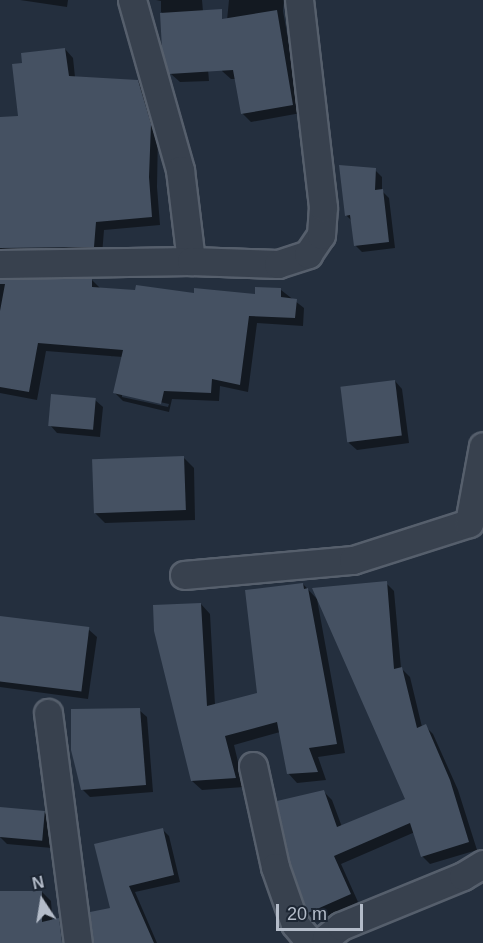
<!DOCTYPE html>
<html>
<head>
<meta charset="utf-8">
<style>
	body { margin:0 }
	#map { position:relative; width:483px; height:943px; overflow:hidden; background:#242f3e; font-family:Helvetica,sans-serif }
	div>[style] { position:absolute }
	.shadow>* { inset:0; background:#0007 }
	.building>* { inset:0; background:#455162; transform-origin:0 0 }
	.roads { filter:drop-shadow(2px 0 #565f6c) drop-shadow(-2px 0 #565f6c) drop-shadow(0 2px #565f6c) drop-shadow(0 -2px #565f6c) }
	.street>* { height:27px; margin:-13.5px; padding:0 13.5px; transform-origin:13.5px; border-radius:13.5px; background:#38414e }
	span { translate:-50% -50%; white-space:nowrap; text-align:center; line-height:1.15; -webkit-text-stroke:4.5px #1d2633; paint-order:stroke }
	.north { position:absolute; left:12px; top:871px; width:60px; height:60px; -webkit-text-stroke:4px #1d2633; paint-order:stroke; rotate:348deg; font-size:16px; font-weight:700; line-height:24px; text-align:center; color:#b4bcc9 }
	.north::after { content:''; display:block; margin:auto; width:21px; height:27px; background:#b4bcc9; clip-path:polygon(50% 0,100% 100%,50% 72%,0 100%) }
	.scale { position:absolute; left:276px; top:904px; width:87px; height:27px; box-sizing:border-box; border:3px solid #b4bcc9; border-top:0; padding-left:8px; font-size:18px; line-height:21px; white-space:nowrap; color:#b4bcc9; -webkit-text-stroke:4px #1d2633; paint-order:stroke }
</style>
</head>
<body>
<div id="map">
	<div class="shadow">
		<div style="clip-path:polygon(20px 0,68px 0,67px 7px)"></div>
		<div style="clip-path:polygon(156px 0,202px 0,209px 81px,180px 82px,171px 74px,168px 18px,161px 12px,161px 1px)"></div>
		<div style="clip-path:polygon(229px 0,284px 0,283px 11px,301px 113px,251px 122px,242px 113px,236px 79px,231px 79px,222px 71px)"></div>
		<div style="clip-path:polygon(65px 49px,73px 58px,75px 77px,138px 81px,146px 90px,158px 133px,157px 187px,160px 225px,104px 230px,102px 255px,0 259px,0 118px,19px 118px,24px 64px)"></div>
		<div style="clip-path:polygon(375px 170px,382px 177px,382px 191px,389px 198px,395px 248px,362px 252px,355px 245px,352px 221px,346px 215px)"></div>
		<div style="clip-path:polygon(evenodd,92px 280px,101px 289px,195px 295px,257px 296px,281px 290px,304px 308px,303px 326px,257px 323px,248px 392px,220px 386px,219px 401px,172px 399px,169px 412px,123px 401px,115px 393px,123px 357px,46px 351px,37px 400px,0 393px,0 281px,92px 280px,122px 394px,169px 404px,168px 407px,122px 397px,122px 394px)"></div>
		<div style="clip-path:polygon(395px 381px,402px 389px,409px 443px,357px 450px,349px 443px)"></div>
		<div style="clip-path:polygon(95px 400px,103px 407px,100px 437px,57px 433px,50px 425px)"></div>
		<div style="clip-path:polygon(184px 458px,194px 468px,195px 520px,105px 523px,94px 512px)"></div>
		<div style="clip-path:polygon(386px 583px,394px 591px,401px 668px,410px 677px,422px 727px,425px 726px,433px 734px,458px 790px,477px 850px,430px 864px,422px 856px,415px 832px,341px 864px,358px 902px,317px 921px,309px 913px,292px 862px,324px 792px,332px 800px,342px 827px,407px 799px,314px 589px)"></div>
		<div style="clip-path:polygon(303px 584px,317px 599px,345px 753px,318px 757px,326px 780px,297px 783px,288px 773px,280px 732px,234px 745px,244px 787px,202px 790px,192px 781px,201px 604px,210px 614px,215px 705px,258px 694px)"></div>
		<div style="clip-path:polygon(0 619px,88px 629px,97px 637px,88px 699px,0 687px)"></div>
		<div style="clip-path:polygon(139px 710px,147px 717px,153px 792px,90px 797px,82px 789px)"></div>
		<div style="clip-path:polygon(44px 812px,52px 820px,52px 848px,7px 844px,0 837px,0 832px)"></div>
		<div style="clip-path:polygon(162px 829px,169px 836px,180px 882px,135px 892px,157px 943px,94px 943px,111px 909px)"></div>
		<div style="clip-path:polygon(42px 892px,51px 901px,54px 943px,0 943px,0 893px)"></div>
	</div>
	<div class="building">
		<div style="clip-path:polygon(222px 9px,222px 19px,277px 10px,293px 105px,241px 114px,233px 70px,169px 74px,162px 49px,160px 13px)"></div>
		<div style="clip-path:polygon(65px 48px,69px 76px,138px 80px,151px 124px,149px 177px,152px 217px,96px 222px,94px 247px,0 248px,0 117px,18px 116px,12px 64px,22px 63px,21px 53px)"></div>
		<div style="clip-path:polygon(339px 165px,376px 168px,375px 190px,383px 189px,389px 242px,354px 246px,350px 215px,345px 216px)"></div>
		<div style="clip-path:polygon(92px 278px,92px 287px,135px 290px,136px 285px,194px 293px,194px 288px,255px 294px,255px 287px,281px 288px,281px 297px,297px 299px,295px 318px,249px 316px,240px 385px,212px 379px,211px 393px,164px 391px,161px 404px,113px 393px,123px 350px,38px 343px,29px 392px,0 387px,0 311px,5px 284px,0 284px,0 280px)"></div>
		<div style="left:395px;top:380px;width:56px;height:55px;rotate:83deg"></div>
		<div style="left:51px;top:394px;width:45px;height:32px;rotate:5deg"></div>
		<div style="left:184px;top:456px;width:54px;height:92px;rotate:88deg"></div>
		<div style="clip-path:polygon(387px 581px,394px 669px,402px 667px,417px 728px,426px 724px,450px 780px,469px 842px,421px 857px,410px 823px,334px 856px,351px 894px,308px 913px,290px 863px,277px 801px,324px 790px,337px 827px,405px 799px,312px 588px)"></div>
		<div style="clip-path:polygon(303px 583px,304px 589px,308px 588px,337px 744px,309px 748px,318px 772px,287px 774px,277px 722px,225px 736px,236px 778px,191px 781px,154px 631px,153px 605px,201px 603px,207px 706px,257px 693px,245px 590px)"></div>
		<div style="left:0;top:616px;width:90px;height:65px;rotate:7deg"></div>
		<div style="clip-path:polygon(140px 708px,146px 785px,81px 790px,71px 750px,71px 709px)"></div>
		<div style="left:0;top:807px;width:45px;height:30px;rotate:5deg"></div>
		<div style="clip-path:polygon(163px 828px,174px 875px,129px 886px,154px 943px,93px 943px,90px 912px,110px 908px,94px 844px)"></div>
		<div style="clip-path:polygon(0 891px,42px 891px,42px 922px,59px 918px,62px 943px,0 943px)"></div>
	</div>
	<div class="roads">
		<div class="street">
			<div style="left:132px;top:0;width:177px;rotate:74.2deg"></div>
			<div style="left:180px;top:170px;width:92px;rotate:83.1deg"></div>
			<div style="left:0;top:264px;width:191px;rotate:-0.9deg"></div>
			<div style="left:191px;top:261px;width:87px;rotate:2deg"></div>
			<div style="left:278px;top:264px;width:32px;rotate:-18deg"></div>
			<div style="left:308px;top:254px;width:23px;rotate:-56deg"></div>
			<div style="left:321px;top:235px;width:28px;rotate:-86deg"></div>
			<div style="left:323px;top:207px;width:208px;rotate:-96.6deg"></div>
			<div style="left:184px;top:575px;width:170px;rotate:-5.1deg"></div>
			<div style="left:353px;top:560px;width:122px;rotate:-17.7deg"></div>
			<div style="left:469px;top:523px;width:78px;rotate:-79.7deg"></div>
			<div style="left:48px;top:713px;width:232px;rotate:82.6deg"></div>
			<div style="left:253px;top:766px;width:103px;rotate:77.7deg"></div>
			<div style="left:275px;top:867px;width:60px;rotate:70.7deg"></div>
			<div style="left:295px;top:924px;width:25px;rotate:50deg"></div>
			<div style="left:325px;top:943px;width:5px;rotate:-79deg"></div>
			<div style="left:326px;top:938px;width:19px;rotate:-39deg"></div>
			<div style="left:341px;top:926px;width:132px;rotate:-22.3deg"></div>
			<div style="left:463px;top:876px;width:23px;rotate:-31deg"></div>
		</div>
	</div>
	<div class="north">N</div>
	<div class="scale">20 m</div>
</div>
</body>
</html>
